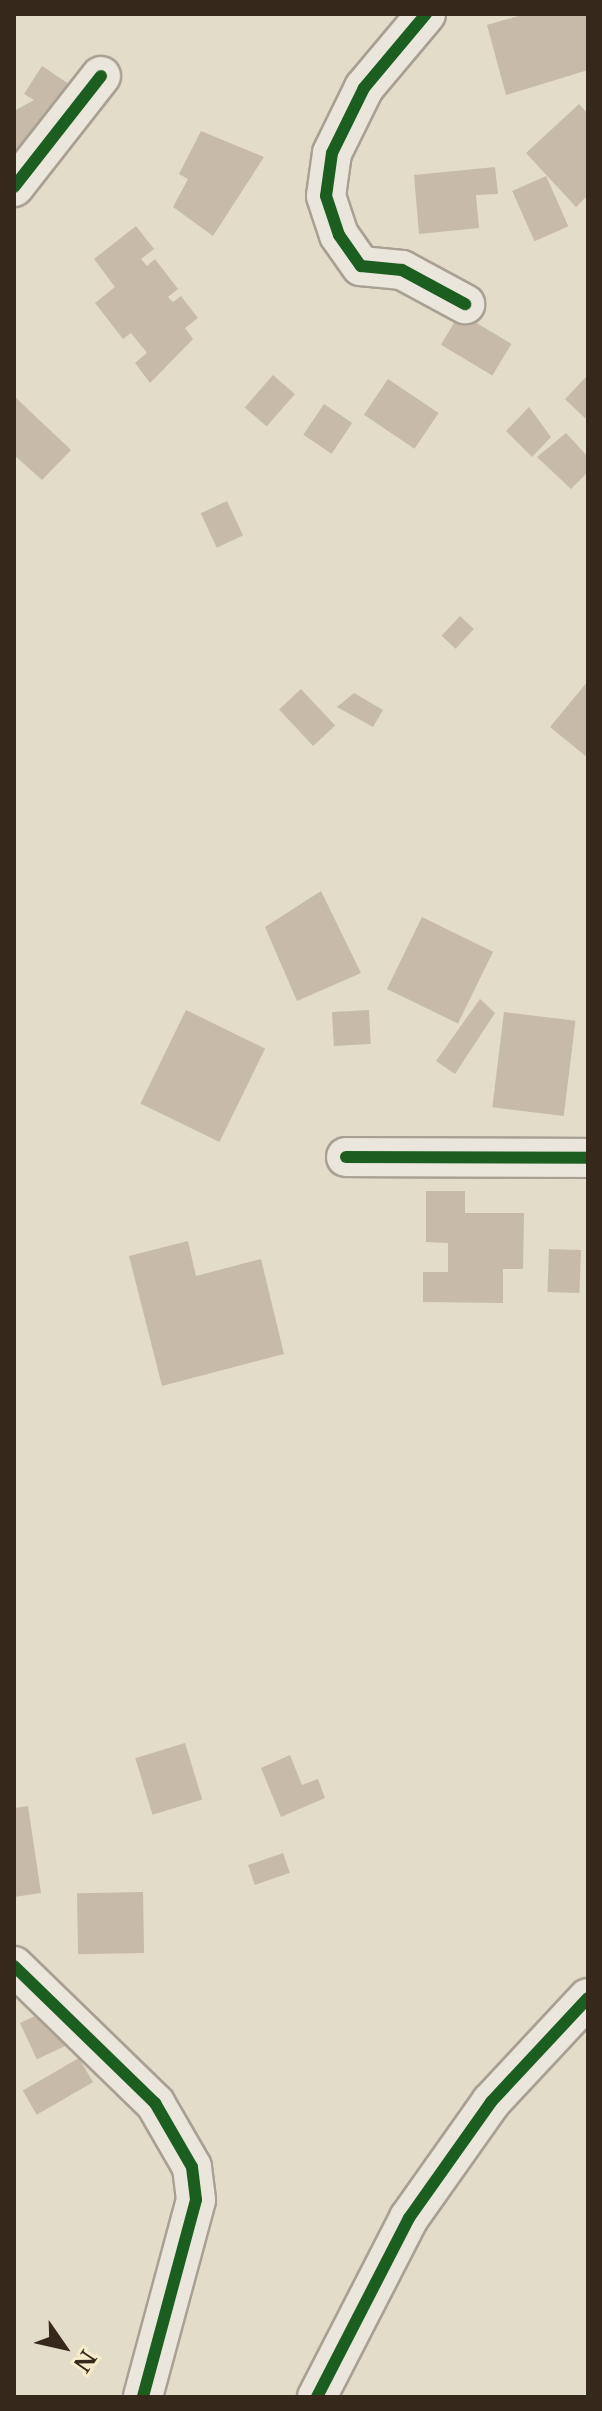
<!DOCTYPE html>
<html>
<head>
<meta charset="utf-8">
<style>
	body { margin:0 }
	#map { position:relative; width:602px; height:2411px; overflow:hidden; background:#e3dcc8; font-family:"Libre Baskerville",serif }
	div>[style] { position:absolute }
	.building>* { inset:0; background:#c7baa9; transform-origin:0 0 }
	.roads { filter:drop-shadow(2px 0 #a8a092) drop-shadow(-2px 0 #a8a092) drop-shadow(0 2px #a8a092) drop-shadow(0 -2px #a8a092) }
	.minor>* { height:38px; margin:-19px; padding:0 19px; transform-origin:19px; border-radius:19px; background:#ebe6db }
	.cycleway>* { height:12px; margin:-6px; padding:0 6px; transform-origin:6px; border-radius:6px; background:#1b5e20 }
	span { translate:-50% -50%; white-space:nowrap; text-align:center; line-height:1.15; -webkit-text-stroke:7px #f6eccc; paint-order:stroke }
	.frame { position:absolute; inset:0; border:16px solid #36291b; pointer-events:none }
	.north { position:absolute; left:24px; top:2307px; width:80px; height:80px; -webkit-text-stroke:6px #f6eccc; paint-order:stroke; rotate:124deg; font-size:22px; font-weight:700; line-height:32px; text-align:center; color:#36291b }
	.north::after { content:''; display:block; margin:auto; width:28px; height:36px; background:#36291b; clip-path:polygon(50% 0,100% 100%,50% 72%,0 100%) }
</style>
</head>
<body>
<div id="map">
	<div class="building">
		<div style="clip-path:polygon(525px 14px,588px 14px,588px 70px,506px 95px,487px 25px)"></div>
		<div style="clip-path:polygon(42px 66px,78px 90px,14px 168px,14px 111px,34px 100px,24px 94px)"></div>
		<div style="clip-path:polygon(579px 104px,588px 114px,588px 195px,576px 207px,526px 153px)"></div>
		<div style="clip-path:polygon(201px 131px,264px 157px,213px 236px,173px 207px,188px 179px,179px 174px)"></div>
		<div style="clip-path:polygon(495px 167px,498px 194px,476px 195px,479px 228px,419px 234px,414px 175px)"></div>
		<div style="left:546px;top:176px;width:55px;height:37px;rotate:66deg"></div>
		<div style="clip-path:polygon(136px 226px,154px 249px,141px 259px,147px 266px,155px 259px,178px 289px,168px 297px,173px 302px,181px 296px,198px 318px,185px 328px,193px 339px,150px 383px,135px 363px,147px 353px,131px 333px,123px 339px,95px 303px,115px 287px,94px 259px)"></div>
		<div style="left:460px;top:313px;width:60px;height:37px;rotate:31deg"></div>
		<div style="left:273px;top:375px;width:29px;height:43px;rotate:41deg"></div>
		<div style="clip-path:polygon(588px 375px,588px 421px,565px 399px)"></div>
		<div style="left:388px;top:379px;width:61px;height:43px;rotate:34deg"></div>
		<div style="clip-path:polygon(14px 396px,71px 450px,42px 480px,14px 455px)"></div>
		<div style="left:324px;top:404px;width:34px;height:37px;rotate:34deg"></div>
		<div style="clip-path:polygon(529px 407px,551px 437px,532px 457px,506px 431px)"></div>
		<div style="clip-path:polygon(566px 433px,588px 457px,588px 472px,571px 489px,537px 457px)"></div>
		<div style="left:227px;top:501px;width:38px;height:29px;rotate:65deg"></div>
		<div style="left:460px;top:616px;width:19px;height:27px;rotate:43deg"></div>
		<div style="clip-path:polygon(588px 681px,588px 758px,550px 727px)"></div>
		<div style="left:301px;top:689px;width:50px;height:30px;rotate:47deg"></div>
		<div style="clip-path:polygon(354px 693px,383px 710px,373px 727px,337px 707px)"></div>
		<div style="clip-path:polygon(321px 891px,361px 973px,297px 1001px,265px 927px)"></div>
		<div style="left:422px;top:917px;width:79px;height:80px;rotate:26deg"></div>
		<div style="clip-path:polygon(480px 999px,495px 1013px,455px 1074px,436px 1061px)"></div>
		<div style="left:186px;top:1010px;width:88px;height:104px;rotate:26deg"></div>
		<div style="left:369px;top:1010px;width:34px;height:37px;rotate:87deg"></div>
		<div style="left:504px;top:1012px;width:72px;height:96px;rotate:7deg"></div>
		<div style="clip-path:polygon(426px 1191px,465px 1191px,465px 1213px,524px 1213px,523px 1269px,503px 1269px,503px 1303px,423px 1302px,423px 1272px,448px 1272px,448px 1243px,426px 1242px)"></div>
		<div style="clip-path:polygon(188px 1241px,196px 1276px,261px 1259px,284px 1354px,162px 1386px,129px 1256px)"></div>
		<div style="left:549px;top:1249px;width:32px;height:43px;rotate:2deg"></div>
		<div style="left:185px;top:1743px;width:59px;height:52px;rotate:73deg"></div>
		<div style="clip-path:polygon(290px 1755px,302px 1785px,318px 1779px,325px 1798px,281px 1817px,261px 1768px)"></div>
		<div style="clip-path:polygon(28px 1806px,41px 1893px,14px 1897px,14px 1808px)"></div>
		<div style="left:283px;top:1853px;width:21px;height:37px;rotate:71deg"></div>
		<div style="left:143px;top:1892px;width:61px;height:66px;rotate:89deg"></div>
		<div style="left:48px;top:2010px;width:40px;height:31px;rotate:65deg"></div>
		<div style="left:79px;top:2058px;width:28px;height:65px;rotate:60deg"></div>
	</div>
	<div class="roads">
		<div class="minor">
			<div style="left:426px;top:14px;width:97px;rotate:130deg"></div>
			<div style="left:364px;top:88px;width:72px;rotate:116.2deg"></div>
			<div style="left:332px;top:153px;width:43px;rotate:97.9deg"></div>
			<div style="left:326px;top:196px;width:41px;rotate:71.6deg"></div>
			<div style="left:339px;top:235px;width:38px;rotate:55deg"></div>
			<div style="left:361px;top:266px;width:41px;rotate:5.6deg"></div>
			<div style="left:402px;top:270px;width:72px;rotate:28.4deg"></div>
			<div style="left:14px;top:187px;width:141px;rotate:-51.9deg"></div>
			<div style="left:346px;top:1157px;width:242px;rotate:0.2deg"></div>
			<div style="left:14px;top:1966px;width:197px;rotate:44.2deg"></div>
			<div style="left:155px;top:2103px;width:74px;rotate:60deg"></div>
			<div style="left:192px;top:2167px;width:33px;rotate:83deg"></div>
			<div style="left:196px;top:2200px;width:204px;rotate:105.1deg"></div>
			<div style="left:317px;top:2397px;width:201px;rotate:-62.8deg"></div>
			<div style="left:409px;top:2218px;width:142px;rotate:-54.7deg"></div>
			<div style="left:491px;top:2102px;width:142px;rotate:-47deg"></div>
		</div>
	</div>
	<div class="cycleway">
		<div style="left:426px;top:14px;width:97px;rotate:130deg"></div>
		<div style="left:364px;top:88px;width:72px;rotate:116.2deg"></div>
		<div style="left:332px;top:153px;width:43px;rotate:97.9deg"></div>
		<div style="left:326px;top:196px;width:41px;rotate:71.6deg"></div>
		<div style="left:339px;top:235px;width:38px;rotate:55deg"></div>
		<div style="left:361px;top:266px;width:41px;rotate:5.6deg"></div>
		<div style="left:402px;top:270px;width:72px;rotate:28.4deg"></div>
		<div style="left:14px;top:187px;width:141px;rotate:-51.9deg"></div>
		<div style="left:346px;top:1157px;width:242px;rotate:0.2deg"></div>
		<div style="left:14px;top:1966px;width:197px;rotate:44.2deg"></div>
		<div style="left:155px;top:2103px;width:74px;rotate:60deg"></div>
		<div style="left:192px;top:2167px;width:33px;rotate:83deg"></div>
		<div style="left:196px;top:2200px;width:204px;rotate:105.1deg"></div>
		<div style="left:317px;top:2397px;width:201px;rotate:-62.8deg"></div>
		<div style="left:409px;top:2218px;width:142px;rotate:-54.7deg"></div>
		<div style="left:491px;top:2102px;width:142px;rotate:-47deg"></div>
	</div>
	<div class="frame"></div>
	<div class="north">N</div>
</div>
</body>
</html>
